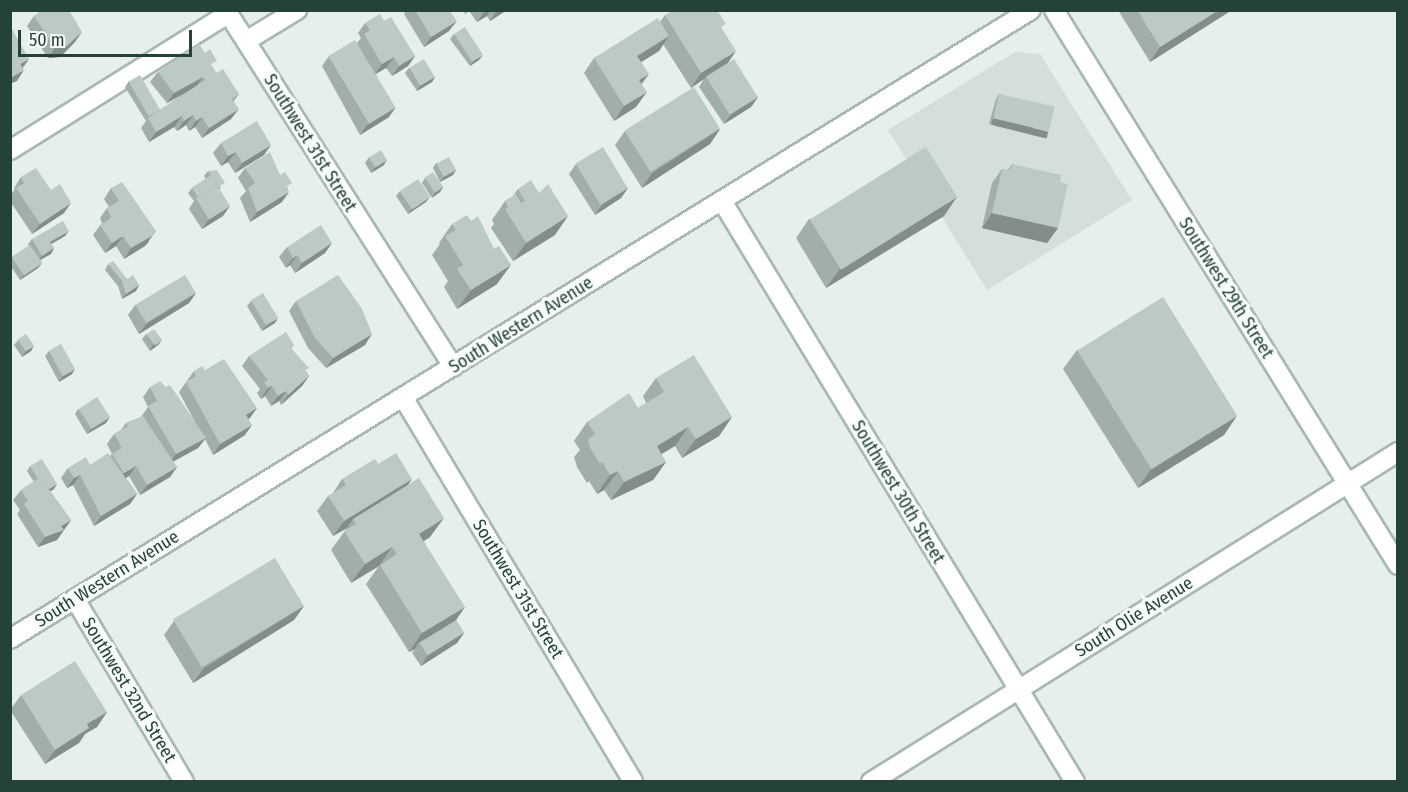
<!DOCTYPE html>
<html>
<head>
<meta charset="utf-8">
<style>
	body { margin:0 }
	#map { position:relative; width:1408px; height:792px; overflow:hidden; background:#e6efeb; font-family:"Fira Sans Condensed",sans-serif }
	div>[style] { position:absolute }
	.built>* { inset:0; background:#d4dfda }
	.roads { filter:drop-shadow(2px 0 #a8b8b2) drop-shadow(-2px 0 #a8b8b2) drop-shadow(0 2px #a8b8b2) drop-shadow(0 -2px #a8b8b2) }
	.street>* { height:18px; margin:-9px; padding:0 9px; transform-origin:9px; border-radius:9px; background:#fff }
	.secondary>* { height:18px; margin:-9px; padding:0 9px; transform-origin:9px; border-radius:9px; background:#fff }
	.wall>* { inset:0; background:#a1aea9 }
	.shaded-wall>* { inset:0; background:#838d89; transform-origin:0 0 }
	.building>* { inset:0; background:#bbcac4; transform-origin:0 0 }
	span { translate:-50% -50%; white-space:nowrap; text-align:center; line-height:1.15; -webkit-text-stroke:6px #f7fbf9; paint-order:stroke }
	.street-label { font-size:18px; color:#24423a }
	.frame { position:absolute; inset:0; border:12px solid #24423a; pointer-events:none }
	.scale { position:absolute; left:18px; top:30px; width:174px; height:27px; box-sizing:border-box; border:3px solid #24423a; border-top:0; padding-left:8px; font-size:18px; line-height:21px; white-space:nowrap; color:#24423a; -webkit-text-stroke:4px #f7fbf9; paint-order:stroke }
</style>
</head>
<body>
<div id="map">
	<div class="built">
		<div style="clip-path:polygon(1015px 52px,1040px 54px,1132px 200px,987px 290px,888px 130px)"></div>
	</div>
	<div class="roads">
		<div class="street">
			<div style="left:226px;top:10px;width:423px;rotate:57.5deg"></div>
			<div style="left:246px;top:41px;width:60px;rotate:-31.3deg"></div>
			<div style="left:10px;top:150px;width:257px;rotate:-32deg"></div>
			<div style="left:722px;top:201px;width:680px;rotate:58.72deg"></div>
			<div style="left:403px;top:397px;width:448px;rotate:59.1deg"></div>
			<div style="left:75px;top:599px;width:213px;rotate:59.2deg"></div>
			<div style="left:871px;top:782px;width:622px;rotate:-32.05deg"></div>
		</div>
		<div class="secondary">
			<div style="left:1054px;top:10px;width:653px;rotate:58.21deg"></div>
			<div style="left:10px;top:639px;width:1199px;rotate:-31.64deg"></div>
		</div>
	</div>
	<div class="wall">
		<div style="clip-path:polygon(38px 10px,69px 10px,75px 42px,60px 57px,48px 58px,27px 26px,34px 16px,39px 13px)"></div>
		<div style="clip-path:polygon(406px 10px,449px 10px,449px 31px,424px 47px,404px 14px)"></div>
		<div style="clip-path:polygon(463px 10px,507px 10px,490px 21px,487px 16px,477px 22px,469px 11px,465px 14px)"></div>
		<div style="clip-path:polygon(1118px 10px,1232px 10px,1150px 62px)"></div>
		<div style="clip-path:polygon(665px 15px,722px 29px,728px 63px,758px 97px,751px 107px,724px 124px,699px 87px,704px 79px,691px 88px,663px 44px,659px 51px,641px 62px,642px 84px,636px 107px,614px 121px,584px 73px,594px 58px,660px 22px)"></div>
		<div style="clip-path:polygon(384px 21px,415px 56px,408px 66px,392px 76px,386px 68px,376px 74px,389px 117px,360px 135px,322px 66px,329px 56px,357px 43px,361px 38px,358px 33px,365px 23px)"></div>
		<div style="clip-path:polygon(454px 34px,479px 60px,470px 66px,450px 39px)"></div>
		<div style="clip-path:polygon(213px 67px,216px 73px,239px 94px,234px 101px,231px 119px,202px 138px,195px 127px,189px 131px,186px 125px,177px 131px,174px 127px,149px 142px,141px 128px,146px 121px,125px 87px,129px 81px,160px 110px,186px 92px,167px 103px,150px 82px,158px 72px)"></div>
		<div style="clip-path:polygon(409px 68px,435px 77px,432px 82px,417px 91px,405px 73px)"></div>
		<div style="clip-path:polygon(999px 94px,1044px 138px,989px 124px,996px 99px)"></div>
		<div style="clip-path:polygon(720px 129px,710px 144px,642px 188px,615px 145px,625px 131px)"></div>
		<div style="clip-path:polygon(221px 143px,264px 155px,235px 173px,228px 162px,221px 166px,213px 153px)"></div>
		<div style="clip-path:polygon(369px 157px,384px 165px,371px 173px,365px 163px)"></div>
		<div style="clip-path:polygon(436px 163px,456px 170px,453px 175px,440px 182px,433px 168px)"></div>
		<div style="clip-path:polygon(576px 164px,628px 188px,621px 198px,595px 215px,569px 174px)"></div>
		<div style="clip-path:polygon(1012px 164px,1060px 182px,1058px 228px,1047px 243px,982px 228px,992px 183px,1002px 169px,1008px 170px)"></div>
		<div style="clip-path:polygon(245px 168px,280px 175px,288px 189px,282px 202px,250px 222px,240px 198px,246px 191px,238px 178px)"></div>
		<div style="clip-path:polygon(208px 171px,221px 188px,219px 189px,223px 216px,202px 229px,189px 209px,194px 201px,188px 193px,192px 188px,206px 179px,204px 176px)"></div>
		<div style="clip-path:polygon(21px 177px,51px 190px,64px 213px,32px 234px,10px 201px,10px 196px,15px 189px,14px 188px)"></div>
		<div style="clip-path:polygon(425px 178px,443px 187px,440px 192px,432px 198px,422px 183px)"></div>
		<div style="clip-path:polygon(111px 188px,149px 242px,145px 246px,124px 259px,116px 246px,105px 253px,93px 235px,102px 223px,100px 218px,107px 208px,109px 207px,104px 199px)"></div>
		<div style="clip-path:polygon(518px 189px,555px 235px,513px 261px,491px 228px,494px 224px,492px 220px,505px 201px,513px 196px)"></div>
		<div style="clip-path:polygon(400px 191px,426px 202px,408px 214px,396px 196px)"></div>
		<div style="clip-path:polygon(944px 216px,826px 288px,796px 238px,809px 219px)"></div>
		<div style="clip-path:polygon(452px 224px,497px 284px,457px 309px,444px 287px,448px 281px,432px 255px,440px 244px,439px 243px)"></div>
		<div style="clip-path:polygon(65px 236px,51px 244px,54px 248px,51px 254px,40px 260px,42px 263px,38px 268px,20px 280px,10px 265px,10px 259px,12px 257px,29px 246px,28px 244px,32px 239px)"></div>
		<div style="clip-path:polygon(332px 243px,325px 253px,295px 273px,290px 265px,286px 268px,279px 257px,287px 247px)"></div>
		<div style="clip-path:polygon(108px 264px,127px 279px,139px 285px,136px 291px,122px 299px,118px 286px,105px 270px)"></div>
		<div style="clip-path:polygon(196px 293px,189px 303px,139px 334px,128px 315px,135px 305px)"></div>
		<div style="clip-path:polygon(251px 301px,275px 323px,262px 331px,247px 306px)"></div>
		<div style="clip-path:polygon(296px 301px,365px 345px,326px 368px,308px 348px,289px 311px)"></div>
		<div style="clip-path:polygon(146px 334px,162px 340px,158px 345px,150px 351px,142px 339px)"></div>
		<div style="clip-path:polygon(18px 340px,31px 351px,22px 357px,14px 345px)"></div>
		<div style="clip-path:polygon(294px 345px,291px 348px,309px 376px,302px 386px,281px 405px,279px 401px,271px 406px,265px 396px,261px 399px,257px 393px,260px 389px,242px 366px,249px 356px)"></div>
		<div style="clip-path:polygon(1077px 350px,1224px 435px,1138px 488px,1063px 369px)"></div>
		<div style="clip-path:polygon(49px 351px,72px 374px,59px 382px,45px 356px)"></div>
		<div style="clip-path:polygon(205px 370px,257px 408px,248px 419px,245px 435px,213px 455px,205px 439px,198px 448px,173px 461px,177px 467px,170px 477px,140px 495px,129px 476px,126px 478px,137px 494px,130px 504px,94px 526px,73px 485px,67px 488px,61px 478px,68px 468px,90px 465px,110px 456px,112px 454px,107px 444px,114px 434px,121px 430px,126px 423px,141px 417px,148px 407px,143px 397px,150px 387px,195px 422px,179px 392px,194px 371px)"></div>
		<div style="clip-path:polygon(656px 378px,732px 417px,719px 436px,682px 458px,675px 446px,661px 454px,666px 462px,653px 480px,611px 500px,604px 490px,597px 494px,589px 481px,587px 483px,577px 467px,574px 457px,580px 450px,574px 441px,587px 422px,638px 408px,646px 403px,643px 396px)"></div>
		<div style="clip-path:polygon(78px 409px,106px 423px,87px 434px,75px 414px)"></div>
		<div style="clip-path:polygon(378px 464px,408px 485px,430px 537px,424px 541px,456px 620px,464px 633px,457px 643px,421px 666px,412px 653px,415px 649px,409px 652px,366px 584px,379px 566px,351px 583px,331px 550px,347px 528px,333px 536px,317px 511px,328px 496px,333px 493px,342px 479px)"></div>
		<div style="clip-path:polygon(30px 466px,54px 489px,50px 491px,71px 520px,57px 540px,38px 547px,17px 514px,20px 510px,13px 500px,21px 490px,34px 482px,27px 471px)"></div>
		<div style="clip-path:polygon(304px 606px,294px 620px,193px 683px,164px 635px,174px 621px)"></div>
		<div style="clip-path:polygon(21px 695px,107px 712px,97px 727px,85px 734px,79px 743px,45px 764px,10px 710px)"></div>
	</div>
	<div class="shaded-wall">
		<div style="clip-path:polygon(486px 10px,490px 10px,487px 16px,477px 22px,484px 12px)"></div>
		<div style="clip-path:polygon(498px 10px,507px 10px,490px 21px,497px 11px)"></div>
		<div style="clip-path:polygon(1219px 10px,1232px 10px,1150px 62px,1160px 47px)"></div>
		<div style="clip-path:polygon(457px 21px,449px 31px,424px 47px,431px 37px)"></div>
		<div style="clip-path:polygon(82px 32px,75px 42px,60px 57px,48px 58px,55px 48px)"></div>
		<div style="clip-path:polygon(669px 36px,659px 51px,627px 71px,637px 56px)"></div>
		<div style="clip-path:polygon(736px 51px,726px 66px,706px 77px,704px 79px,691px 88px,701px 73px)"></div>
		<div style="clip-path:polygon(483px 55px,479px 60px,470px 66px,473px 61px)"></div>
		<div style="clip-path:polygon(415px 56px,408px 66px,392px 76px,399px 66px)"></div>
		<div style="clip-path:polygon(394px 57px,386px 68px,375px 74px,382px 64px)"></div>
		<div style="clip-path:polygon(29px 59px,22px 69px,20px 64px)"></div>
		<div style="clip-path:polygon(24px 70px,17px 81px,10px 84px,10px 78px)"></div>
		<div style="clip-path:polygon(649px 74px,638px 89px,639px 80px)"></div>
		<div style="clip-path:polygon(203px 77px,196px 87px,167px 103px,174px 93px)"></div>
		<div style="clip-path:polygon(435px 77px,432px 82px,417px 91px,420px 86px)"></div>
		<div style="clip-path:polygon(647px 92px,636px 107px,614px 121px,624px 106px)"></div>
		<div style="clip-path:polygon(758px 97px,751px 107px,724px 124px,732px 113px)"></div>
		<div style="clip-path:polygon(396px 107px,389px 117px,360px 135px,367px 125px)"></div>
		<div style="clip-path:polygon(239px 109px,231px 119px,202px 138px,209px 128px)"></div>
		<div style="clip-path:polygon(193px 115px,186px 125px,177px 131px,184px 121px)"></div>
		<div style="clip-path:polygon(182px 116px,174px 127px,149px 142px,156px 132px)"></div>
		<div style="clip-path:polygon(202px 117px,195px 127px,189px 131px,196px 121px)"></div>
		<div style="left:993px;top:118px;width:57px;height:7px;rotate:14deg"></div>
		<div style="clip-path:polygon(720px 129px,710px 144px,642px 188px,652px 173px)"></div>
		<div style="clip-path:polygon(271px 145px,264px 155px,235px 173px,242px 163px)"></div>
		<div style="clip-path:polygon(236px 152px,228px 162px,221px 166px,228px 156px)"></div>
		<div style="clip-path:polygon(387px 160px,384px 165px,371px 173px,375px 167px)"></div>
		<div style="clip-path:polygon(456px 170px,453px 175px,440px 182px,444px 177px)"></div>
		<div style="clip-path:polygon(443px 187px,440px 192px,432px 198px,435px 193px)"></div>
		<div style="clip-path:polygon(628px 188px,621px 198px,595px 215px,602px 205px)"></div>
		<div style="clip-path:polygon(289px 192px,282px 202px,250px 222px,257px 212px)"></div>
		<div style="clip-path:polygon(430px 197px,426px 202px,408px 214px,412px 208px)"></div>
		<div style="clip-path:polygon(957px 197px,944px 216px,826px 288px,840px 269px)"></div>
		<div style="clip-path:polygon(71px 203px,64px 213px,32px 234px,40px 224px)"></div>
		<div style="clip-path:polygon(230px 206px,223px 216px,202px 229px,209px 219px)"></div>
		<div style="clip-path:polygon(992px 213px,1058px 228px,1047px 243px,982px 228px)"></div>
		<div style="clip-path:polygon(568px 216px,555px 235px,513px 261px,526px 243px)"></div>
		<div style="clip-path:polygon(69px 231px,65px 236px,46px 247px,50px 242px)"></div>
		<div style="clip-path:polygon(156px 231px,145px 246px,124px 259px,131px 248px)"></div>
		<div style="clip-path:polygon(123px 236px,116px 246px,105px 253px,112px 243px)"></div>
		<div style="clip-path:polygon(332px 243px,325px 253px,295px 273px,302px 263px)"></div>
		<div style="clip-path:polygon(54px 248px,51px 254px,38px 261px,42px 256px)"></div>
		<div style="clip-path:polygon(297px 255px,290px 265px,286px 268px,293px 258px)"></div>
		<div style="clip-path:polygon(42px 263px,38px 268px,20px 280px,24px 275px)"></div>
		<div style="clip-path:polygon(511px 265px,497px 284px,457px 309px,471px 290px)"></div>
		<div style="clip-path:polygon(139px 285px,136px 291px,122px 299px,126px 294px)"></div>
		<div style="clip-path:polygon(196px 293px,189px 303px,139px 334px,146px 324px)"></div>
		<div style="clip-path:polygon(278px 318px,275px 323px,262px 331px,266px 326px)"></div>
		<div style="clip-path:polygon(372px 334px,365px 345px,326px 368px,333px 358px)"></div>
		<div style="clip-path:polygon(162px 340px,158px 345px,150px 351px,153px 345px)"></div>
		<div style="clip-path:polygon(34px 346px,31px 351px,22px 357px,26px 351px)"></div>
		<div style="clip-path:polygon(75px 369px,72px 374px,59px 382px,63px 376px)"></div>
		<div style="clip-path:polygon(309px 376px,302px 386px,281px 405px,288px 395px)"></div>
		<div style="clip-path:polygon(272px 386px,265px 396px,261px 399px,268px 388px)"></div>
		<div style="clip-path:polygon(286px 391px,279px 401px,271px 406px,278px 396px)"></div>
		<div style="clip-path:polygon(257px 408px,250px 418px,239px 425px,246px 415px)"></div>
		<div style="clip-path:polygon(1237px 416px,1224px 435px,1138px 488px,1151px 469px)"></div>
		<div style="clip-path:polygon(110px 417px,106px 423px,87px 434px,91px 429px)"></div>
		<div style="clip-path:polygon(732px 417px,719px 436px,682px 458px,696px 439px)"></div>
		<div style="clip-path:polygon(252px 425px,245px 435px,213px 455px,220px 444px)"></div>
		<div style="clip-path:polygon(688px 427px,675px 446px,643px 465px,657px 446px)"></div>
		<div style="clip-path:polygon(206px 438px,198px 448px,169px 464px,176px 454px)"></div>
		<div style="clip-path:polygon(666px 462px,653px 480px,611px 500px,624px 482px)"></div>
		<div style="clip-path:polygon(136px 466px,129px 476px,117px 483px,124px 473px)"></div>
		<div style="clip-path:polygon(177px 467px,170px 477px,140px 495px,147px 485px)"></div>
		<div style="clip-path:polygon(618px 471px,604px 490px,597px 494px,610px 475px)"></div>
		<div style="clip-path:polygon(80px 475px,73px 485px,67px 488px,74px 478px)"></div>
		<div style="clip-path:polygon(412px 479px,402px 494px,353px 519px,347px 528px,333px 536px,344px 521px)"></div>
		<div style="clip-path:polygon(57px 484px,54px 489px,43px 496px,46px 491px)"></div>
		<div style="clip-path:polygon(137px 494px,130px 504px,94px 526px,101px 516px)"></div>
		<div style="clip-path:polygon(444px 518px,430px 537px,406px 552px,419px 534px)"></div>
		<div style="clip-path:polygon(71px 520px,57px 540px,38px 547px,45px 537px)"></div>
		<div style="clip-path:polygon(392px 547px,379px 566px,351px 583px,365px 564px)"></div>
		<div style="clip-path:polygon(304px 606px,294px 620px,193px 683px,204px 668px)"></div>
		<div style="clip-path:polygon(465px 607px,452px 626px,419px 642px,415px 649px,409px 652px,422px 633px)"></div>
		<div style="clip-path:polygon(464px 633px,457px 643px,421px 666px,428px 655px)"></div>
		<div style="clip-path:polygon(107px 712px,97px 727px,85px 734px,79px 743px,45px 764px,55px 750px,87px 724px)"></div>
	</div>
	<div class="building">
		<div style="clip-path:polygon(43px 10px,69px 10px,82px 32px,67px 46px,55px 48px,34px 16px)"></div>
		<div style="clip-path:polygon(415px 10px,449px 10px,457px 21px,431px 37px)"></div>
		<div style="clip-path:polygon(673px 10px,717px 10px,726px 24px,721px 27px,736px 51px,701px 73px,665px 15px)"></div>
		<div style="clip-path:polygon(1137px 10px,1219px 10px,1160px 47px)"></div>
		<div style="clip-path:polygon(380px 14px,384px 21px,391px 17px,415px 56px,399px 66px,394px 57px,382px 64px,364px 34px,370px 30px,365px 23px)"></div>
		<div style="clip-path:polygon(658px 18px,669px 36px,637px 56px,649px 74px,639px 80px,647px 92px,624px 106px,594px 58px)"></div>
		<div style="left:465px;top:27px;width:33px;height:13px;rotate:57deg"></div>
		<div style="clip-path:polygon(12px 29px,29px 59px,20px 64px,24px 70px,10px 78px,10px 30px)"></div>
		<div style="left:355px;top:40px;width:79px;height:31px;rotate:59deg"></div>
		<div style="clip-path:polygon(199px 44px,205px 53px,210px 49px,217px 61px,211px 64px,216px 73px,223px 69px,239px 94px,232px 99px,239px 109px,209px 128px,202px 117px,196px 121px,193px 115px,184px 121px,182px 116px,156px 132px,148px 118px,205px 80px,203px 77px,174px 93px,158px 72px)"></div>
		<div style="left:424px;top:59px;width:21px;height:17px;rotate:59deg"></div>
		<div style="left:734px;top:59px;width:45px;height:33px;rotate:58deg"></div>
		<div style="left:140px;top:75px;width:40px;height:13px;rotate:60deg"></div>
		<div style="left:694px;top:87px;width:49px;height:82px;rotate:58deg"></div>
		<div style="left:999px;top:94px;width:57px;height:25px;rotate:13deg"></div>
		<div style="clip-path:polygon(257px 121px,271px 145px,242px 163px,236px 152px,228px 156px,221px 143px)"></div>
		<div style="left:603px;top:147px;width:48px;height:32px;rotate:59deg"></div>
		<div style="left:926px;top:147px;width:59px;height:137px;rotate:58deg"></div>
		<div style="left:381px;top:150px;width:12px;height:14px;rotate:59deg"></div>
		<div style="clip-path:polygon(270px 152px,280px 175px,285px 172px,292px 183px,286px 187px,289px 192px,257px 212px,248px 188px,255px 183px,245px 168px)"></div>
		<div style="left:449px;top:157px;width:15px;height:14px;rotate:62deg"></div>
		<div style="clip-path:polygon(1012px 164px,1061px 175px,1060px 182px,1068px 184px,1058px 228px,992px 213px,1002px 169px,1010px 170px)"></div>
		<div style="clip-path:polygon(36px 168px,51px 190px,60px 184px,71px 203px,40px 224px,16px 188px,24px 183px,21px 177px)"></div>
		<div style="clip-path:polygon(217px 170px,225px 183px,218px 187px,217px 185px,198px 197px,192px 188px,211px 175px,208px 171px)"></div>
		<div style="left:433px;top:172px;width:18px;height:10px;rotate:56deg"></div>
		<div style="left:418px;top:179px;width:22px;height:22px;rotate:56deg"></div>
		<div style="clip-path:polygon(531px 180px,539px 193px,548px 184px,568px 216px,526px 243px,505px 209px,508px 207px,505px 201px,516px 194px,521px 203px,525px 201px,518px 189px)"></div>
		<div style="clip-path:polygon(122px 182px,156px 231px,152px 236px,131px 248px,123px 236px,112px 243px,100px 225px,111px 218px,107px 208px,119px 201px,111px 188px)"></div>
		<div style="left:217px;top:185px;width:25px;height:25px;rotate:58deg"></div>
		<div style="clip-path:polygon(467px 215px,471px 221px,478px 216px,494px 249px,499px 246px,511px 265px,471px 290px,457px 269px,463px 265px,445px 236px,456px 230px,452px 224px)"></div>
		<div style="clip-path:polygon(63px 221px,69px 231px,50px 242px,54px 248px,42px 256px,32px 239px)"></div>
		<div style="clip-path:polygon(321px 225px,332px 243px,302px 263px,297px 255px,293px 258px,287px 247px)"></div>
		<div style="left:30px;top:245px;width:22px;height:22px;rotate:56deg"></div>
		<div style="clip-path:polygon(113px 261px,127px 279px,133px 275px,139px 285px,126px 294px,122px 281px,108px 264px)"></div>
		<div style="left:185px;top:275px;width:21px;height:58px;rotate:59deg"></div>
		<div style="clip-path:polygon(338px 275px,362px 309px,372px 334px,333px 358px,315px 338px,296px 301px)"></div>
		<div style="left:263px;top:293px;width:29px;height:14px;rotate:59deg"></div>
		<div style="left:1163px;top:297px;width:140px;height:101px;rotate:58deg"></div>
		<div style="left:154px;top:329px;width:14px;height:9px;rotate:54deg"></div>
		<div style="clip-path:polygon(286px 332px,294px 345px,290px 347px,309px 368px,305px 370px,309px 376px,288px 395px,286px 391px,278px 396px,272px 386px,268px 388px,264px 382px,268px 380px,249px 356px)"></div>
		<div style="left:26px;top:334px;width:14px;height:10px;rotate:56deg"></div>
		<div style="left:61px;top:344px;width:29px;height:14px;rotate:61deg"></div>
		<div style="clip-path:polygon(694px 355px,732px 417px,696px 439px,688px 427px,657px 446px,666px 462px,624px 482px,618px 471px,610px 475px,602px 462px,600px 464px,590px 448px,588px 439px,595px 434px,587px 422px,629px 393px,638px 408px,664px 392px,656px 378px)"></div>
		<div style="clip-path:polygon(224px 359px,257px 408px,246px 415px,252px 425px,220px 444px,186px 382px,196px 376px,194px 371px,202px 366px,205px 370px)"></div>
		<div style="clip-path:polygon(160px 381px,166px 387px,170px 385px,206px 438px,176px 454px,148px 406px,157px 401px,150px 387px)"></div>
		<div style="left:97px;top:397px;width:24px;height:22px;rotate:57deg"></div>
		<div style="clip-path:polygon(143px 416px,177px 467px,147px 485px,136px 466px,124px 473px,112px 454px,122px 448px,114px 434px,128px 426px,126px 423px)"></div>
		<div style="clip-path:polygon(108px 453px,137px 494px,101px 516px,80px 475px,74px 478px,68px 468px,86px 457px,90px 465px)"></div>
		<div style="clip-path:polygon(396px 453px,412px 479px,344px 521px,328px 496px,346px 485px,342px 479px,375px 459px,378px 464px)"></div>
		<div style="clip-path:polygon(42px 459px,57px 484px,49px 489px,40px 477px,38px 479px,30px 466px)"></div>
		<div style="clip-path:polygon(40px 477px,71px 520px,61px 526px,64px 530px,45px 537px,24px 504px,28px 501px,21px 490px)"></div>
		<div style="clip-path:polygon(419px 478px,444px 518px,419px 534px,465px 607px,422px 633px,380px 565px,397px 554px,392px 547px,365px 564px,344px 531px,356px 524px,353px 519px)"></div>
		<div style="left:275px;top:558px;width:56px;height:119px;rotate:59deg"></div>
		<div style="left:456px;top:620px;width:15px;height:43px;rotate:58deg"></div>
		<div style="clip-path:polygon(75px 661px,107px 712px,87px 724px,89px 728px,55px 750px,21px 695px)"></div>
	</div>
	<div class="street-label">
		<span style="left:310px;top:143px;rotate:58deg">Southwest 31st Street</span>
		<span style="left:1226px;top:288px;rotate:58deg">Southwest 29th Street</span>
		<span style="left:521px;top:325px;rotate:-32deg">South Western Avenue</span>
		<span style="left:898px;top:492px;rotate:59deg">Southwest 30th Street</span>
		<span style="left:107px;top:579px;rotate:-32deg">South Western Avenue</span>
		<span style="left:518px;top:589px;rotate:59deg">Southwest 31st Street</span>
		<span style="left:1134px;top:617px;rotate:-32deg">South Olie Avenue</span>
		<span style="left:129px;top:690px;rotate:59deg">Southwest 32nd Street</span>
	</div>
	<div class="frame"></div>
	<div class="scale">50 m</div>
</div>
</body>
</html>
